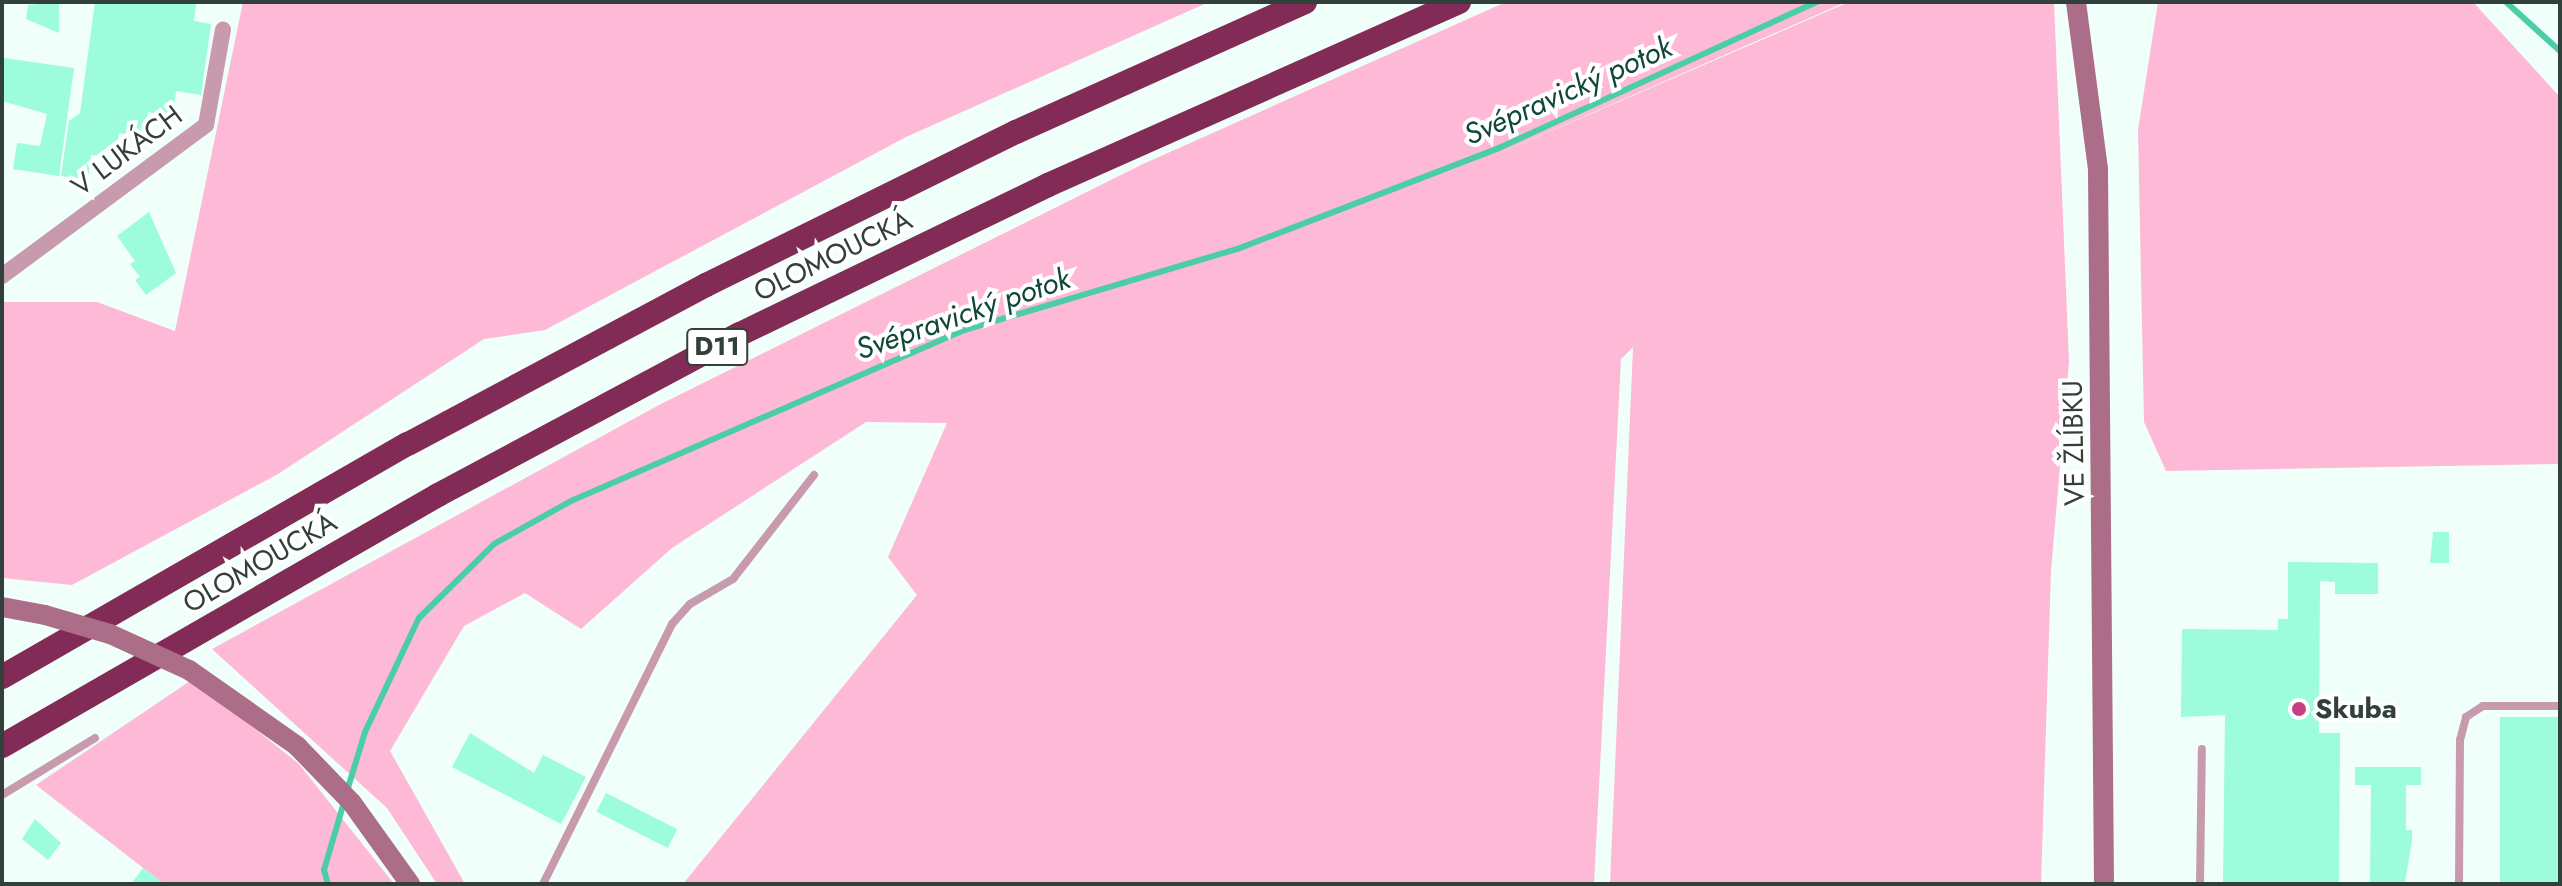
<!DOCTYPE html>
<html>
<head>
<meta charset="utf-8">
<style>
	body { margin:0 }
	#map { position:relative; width:2562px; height:886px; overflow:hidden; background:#f0fff9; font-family:Jost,sans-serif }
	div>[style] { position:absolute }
	.green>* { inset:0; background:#feb9d6 }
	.stream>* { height:6px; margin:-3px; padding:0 3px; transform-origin:3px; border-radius:3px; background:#4bcea8 }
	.building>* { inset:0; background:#9cfcdb; transform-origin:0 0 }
	.lane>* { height:8px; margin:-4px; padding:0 4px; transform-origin:4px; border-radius:4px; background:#c79bad }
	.street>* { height:16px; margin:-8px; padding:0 8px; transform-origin:8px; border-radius:8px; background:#c79bad }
	.secondary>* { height:20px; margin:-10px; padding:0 10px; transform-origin:10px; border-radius:10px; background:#ab6d87 }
	.highway>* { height:24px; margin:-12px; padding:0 12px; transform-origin:12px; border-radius:12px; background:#812b56 }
	.secondary-bridge>* { height:20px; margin:-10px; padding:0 10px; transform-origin:10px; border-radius:10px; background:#ab6d87 }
	.dots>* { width:22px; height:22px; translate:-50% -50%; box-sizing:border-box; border:4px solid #fff; border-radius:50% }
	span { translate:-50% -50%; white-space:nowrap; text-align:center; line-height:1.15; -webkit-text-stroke:8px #fff; paint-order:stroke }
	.shield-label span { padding:2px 6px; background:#fff; border:2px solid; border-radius:6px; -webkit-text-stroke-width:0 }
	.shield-label { font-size:26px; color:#31403a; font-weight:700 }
	.street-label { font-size:28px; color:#31403a }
	.poi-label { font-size:28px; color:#31403a; font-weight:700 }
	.left { translate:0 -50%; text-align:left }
	.water-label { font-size:30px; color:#0f4738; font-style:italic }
	.frame { position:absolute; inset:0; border:4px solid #31403a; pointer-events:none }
</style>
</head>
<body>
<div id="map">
	<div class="green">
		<div style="clip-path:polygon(243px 2px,1209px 2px,906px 137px,545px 330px,484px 339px,278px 474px,72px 585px,2px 578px,2px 302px,97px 302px,175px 331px)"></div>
		<div style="clip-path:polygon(1506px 2px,1846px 2px,1436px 181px,1849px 2px,2054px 2px,2069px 362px,2051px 571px,2041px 884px,1610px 884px,1633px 347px,1621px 359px,1594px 884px,683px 884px,917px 595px,888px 557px,947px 423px,866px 422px,672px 548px,581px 629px,525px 593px,464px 626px,390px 751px,465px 884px,437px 884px,387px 808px,212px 649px,659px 405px,1143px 164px)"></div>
		<div style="clip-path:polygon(2158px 2px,2473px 2px,2560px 97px,2560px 464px,2166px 471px,2144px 422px,2138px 130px)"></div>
		<div style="clip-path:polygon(193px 679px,299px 764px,394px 884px,164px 884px,36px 785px)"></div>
	</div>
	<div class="stream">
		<div style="left:2506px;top:2px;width:73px;rotate:42.2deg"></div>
		<div style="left:347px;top:791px;width:62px;rotate:-73deg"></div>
		<div style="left:365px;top:732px;width:126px;rotate:-64.7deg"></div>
		<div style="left:419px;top:618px;width:105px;rotate:-44.6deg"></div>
		<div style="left:494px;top:544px;width:88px;rotate:-29.2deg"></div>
		<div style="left:571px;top:501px;width:430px;rotate:-23.5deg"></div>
		<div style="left:965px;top:330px;width:287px;rotate:-16.6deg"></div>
		<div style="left:1240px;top:248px;width:278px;rotate:-21.1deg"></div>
		<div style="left:1499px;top:148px;width:349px;rotate:-24.7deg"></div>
		<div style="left:328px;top:884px;width:15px;rotate:-106deg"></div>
		<div style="left:324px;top:870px;width:71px;rotate:-73.6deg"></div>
	</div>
	<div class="building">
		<div style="clip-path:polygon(59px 2px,59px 33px,26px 19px,28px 5px)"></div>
		<div style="clip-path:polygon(95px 2px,196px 4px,194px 21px,211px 24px,201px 95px,176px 91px,173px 116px,148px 112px,144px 137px,119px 133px,116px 158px,91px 155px,88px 179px,61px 176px,69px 121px,80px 113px)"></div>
		<div style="clip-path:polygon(4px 58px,74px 68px,59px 176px,13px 169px,17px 143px,40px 146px,47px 114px,2px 101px)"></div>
		<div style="clip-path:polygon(149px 212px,176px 273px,146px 295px,135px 280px,140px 277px,130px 264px,135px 261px,117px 236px)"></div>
		<div style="clip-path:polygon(2433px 532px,2449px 532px,2449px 563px,2430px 563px)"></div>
		<div style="clip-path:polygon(2288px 562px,2378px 563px,2378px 594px,2335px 594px,2335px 582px,2320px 581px,2319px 733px,2340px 733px,2339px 884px,2223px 884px,2225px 715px,2181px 717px,2182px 629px,2278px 630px,2278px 619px,2288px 619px)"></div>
		<div style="left:2500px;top:717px;width:60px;height:167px"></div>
		<div style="clip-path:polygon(470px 733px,534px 773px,543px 755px,586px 777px,561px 824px,452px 767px)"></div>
		<div style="clip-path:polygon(2355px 767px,2421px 767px,2421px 785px,2406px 785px,2406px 830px,2412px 830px,2412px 841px,2405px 882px,2370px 882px,2371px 785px,2355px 785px)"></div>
		<div style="left:606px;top:793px;width:80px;height:21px;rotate:27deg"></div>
		<div style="clip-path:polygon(35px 819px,61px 843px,48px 860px,22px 839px)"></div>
		<div style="clip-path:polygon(143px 868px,165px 884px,131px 884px)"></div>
	</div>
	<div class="lane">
		<div style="left:2px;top:795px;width:109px;rotate:-31.5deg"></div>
		<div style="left:543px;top:884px;width:290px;rotate:-63.6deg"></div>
		<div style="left:672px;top:624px;width:27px;rotate:-48deg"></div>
		<div style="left:690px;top:604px;width:50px;rotate:-30.2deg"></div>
		<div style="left:733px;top:579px;width:132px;rotate:-52.1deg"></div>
		<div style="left:2200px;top:884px;width:135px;rotate:-89.2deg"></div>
		<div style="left:2459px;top:884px;width:144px;rotate:-89.6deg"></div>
		<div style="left:2460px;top:740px;width:24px;rotate:-75deg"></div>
		<div style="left:2466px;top:717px;width:20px;rotate:-33deg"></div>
		<div style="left:2483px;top:706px;width:77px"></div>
	</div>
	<div class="street">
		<div style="left:2px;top:276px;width:254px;rotate:-36.5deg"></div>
		<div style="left:206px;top:125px;width:97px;rotate:-79.9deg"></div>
	</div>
	<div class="secondary">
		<div style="left:2076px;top:2px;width:169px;rotate:82.5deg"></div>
		<div style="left:2098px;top:170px;width:714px;rotate:89.52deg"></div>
		<div style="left:2px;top:607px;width:44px;rotate:10.5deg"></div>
		<div style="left:189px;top:670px;width:132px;rotate:35.1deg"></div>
		<div style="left:297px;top:746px;width:79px;rotate:46deg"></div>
		<div style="left:352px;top:803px;width:100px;rotate:54.4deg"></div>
	</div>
	<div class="highway">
		<div style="left:2px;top:677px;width:468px;rotate:-29.9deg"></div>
		<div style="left:408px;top:444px;width:338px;rotate:-28.1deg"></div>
		<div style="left:706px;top:285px;width:346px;rotate:-26.3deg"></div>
		<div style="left:1016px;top:132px;width:317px;rotate:-24.2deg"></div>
		<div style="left:2px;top:746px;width:503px;rotate:-29.93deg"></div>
		<div style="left:438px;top:495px;width:342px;rotate:-28.1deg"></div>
		<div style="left:740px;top:334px;width:342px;rotate:-25.8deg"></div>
		<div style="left:1048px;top:185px;width:450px;rotate:-24deg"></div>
	</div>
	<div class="secondary-bridge">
		<div style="left:45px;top:615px;width:68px;rotate:16.3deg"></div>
		<div style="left:110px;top:634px;width:87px;rotate:24.5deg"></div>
	</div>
	<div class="dots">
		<div style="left:2299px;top:709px;background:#c54184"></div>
	</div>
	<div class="shield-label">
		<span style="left:717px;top:347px">D11</span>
	</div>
	<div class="street-label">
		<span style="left:127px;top:151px;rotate:-37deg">V LUKÁCH</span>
		<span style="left:833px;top:256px;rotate:-26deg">OLOMOUCKÁ</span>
		<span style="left:2074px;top:443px;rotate:-91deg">VE ŽLÍBKU</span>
		<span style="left:260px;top:563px;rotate:-30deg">OLOMOUCKÁ</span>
	</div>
	<div class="poi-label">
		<span class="left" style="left:2315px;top:709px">Skuba</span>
	</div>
	<div class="water-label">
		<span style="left:1568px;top:91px;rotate:-24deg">Svépravický potok</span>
		<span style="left:963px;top:314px;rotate:-19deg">Svépravický potok</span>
	</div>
	<div class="frame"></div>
</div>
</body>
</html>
